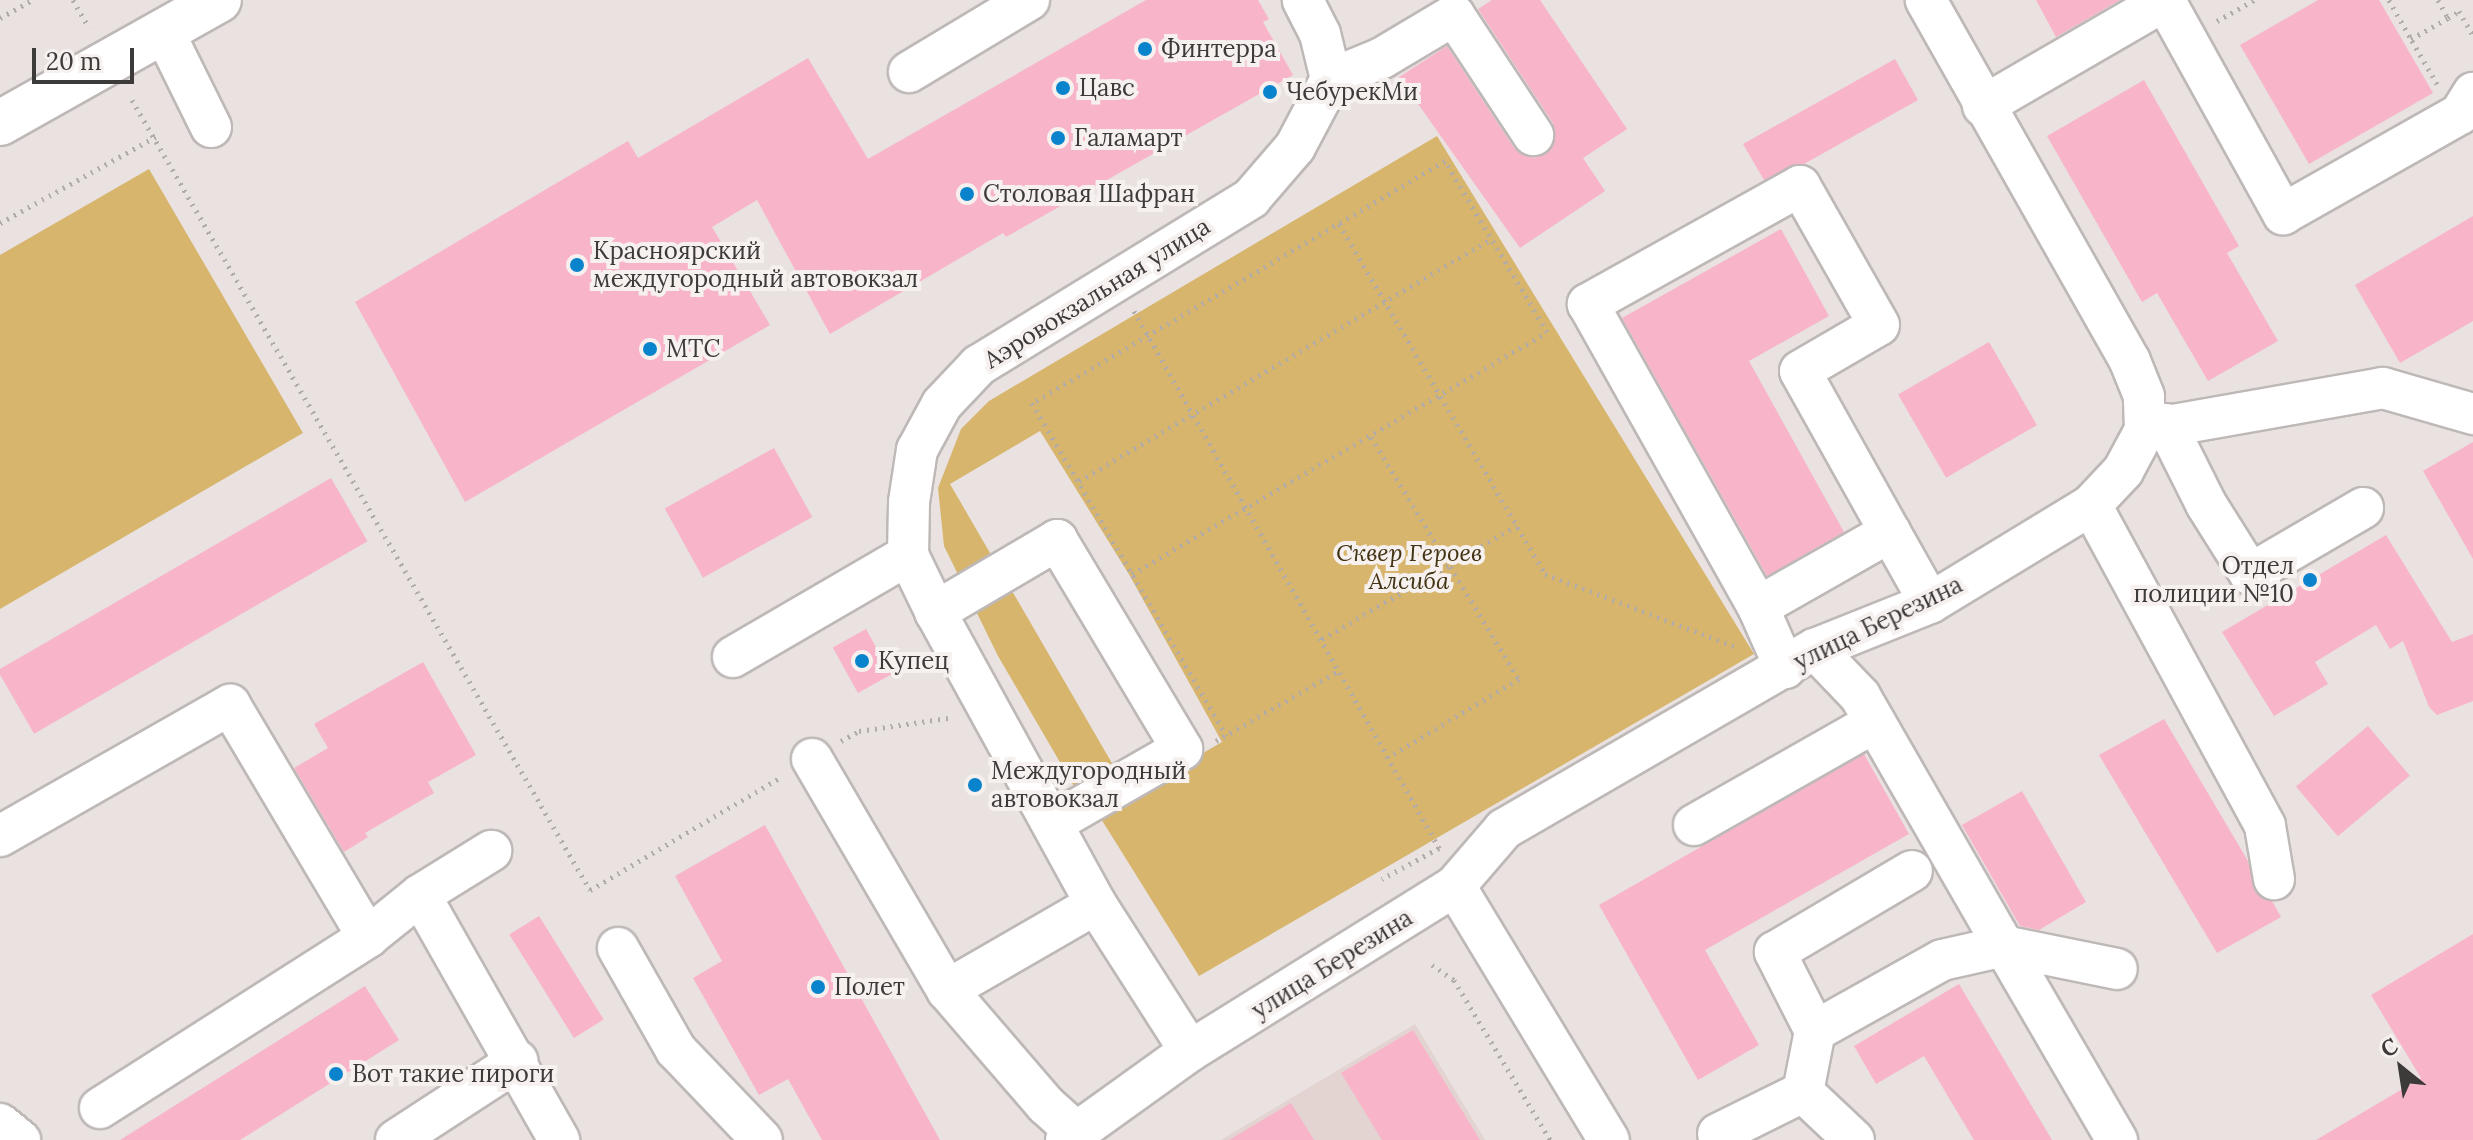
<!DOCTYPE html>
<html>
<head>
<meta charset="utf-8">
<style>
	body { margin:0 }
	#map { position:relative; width:2473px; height:1140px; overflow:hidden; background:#e9e2e1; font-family:Lora,serif }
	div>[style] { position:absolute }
	.built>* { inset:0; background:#e3d4d2 }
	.green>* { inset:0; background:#d7b56d }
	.building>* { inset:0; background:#f8b4c9; transform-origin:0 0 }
	.path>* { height:5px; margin-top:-2.5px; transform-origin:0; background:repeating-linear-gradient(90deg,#b1abaa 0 2px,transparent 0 8px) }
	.roads { filter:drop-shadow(2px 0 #beb8b7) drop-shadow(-2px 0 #beb8b7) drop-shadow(0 2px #beb8b7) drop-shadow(0 -2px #beb8b7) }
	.minor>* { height:40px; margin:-20px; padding:0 20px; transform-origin:20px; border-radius:20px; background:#fff }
	.major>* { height:44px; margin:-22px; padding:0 22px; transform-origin:22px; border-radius:22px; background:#fff }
	.dots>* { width:22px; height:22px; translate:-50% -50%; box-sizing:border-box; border:4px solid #f6f0ef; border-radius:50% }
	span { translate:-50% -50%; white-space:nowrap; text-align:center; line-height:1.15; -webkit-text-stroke:8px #f6f0ef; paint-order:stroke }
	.poi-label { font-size:24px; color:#3d3a3a }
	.left { translate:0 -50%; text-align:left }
	.right { translate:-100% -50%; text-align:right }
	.street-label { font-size:24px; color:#3d3a3a }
	.park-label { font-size:24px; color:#423312; font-style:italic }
	.north { position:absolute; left:2361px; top:1028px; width:80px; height:80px; -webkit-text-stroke:6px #f6f0ef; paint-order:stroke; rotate:330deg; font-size:22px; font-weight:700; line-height:32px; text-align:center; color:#3d3a3a }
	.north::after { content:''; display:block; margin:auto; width:28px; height:36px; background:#3d3a3a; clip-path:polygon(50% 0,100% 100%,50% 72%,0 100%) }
	.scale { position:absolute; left:32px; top:48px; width:102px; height:36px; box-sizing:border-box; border:4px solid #3d3a3a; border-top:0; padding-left:10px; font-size:24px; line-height:28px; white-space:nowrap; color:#3d3a3a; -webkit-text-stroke:6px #f6f0ef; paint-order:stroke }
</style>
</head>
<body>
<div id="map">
	<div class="built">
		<div style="clip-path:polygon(1415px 1024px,1485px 1140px,1221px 1140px)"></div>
	</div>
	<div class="green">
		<div style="clip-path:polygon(1437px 136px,1754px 654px,1199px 976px,1098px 814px,1222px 742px,1130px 576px,1040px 431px,950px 484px,1120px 777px,1082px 800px,998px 656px,944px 546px,938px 488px,961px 429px,989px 401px)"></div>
		<div style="clip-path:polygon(149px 169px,303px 433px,0 609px,0 255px)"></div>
	</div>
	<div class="building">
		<div style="clip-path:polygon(1146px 0,1258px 0,1269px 19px,1263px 22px,1293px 75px,1006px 237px,1003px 233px,830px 334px,757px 200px,712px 227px,770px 325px,465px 502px,355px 302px,628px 141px,638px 158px,808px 58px,868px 159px)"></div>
		<div style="clip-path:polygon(1492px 0,1540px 0,1627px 129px,1583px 158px,1605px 191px,1520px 248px,1399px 77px,1447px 46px,1514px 148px,1534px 158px,1546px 154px,1554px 145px,1553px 123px,1478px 9px)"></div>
		<div style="clip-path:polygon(2036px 0,2120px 0,2056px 37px)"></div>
		<div style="clip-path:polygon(2318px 0,2379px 0,2433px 93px,2309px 164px,2240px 45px)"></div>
		<div style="clip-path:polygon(1895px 59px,1918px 100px,1804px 164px,1764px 180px,1743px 144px)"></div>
		<div style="clip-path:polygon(2144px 80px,2239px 246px,2227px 253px,2278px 341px,2208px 381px,2157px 293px,2142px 302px,2047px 136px)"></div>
		<div style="clip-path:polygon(2473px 216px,2473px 321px,2400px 363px,2355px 285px)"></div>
		<div style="clip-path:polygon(1781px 229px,1829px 316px,1749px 361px,1844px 532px,1767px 576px,1622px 318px)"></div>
		<div style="left:1989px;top:342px;width:96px;height:105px;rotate:60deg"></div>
		<div style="clip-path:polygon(2473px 442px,2473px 559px,2423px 471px)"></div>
		<div style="left:774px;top:448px;width:79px;height:125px;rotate:61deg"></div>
		<div style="left:331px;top:478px;width:73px;height:385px;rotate:60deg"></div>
		<div style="clip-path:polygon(2386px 535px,2452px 642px,2473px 634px,2473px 701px,2437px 715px,2429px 707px,2403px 641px,2390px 649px,2376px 625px,2315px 662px,2328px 684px,2274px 716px,2222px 632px)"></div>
		<div style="left:866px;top:629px;width:52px;height:38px;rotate:61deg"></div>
		<div style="clip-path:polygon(423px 662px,476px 755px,428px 782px,434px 793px,365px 833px,368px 837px,344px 852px,294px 768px,328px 748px,314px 724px)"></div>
		<div style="clip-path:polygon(2164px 719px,2248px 861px,2256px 893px,2272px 901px,2281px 917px,2217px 953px,2099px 755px)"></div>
		<div style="left:2368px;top:726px;width:65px;height:94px;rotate:50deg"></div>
		<div style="clip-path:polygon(1864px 754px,1909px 834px,1705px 950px,1759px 1045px,1698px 1080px,1599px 905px)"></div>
		<div style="clip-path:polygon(2022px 791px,2086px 902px,2039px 930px,2020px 926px,1962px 825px)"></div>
		<div style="clip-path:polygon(765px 825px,940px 1140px,822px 1140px,788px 1079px,759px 1095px,693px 978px,722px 961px,675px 876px)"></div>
		<div style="left:539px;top:916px;width:122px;height:35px;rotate:58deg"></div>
		<div style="clip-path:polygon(2473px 934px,2473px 1140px,2316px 1140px,2421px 1078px,2371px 995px)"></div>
		<div style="clip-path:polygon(1959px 984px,2052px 1140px,1974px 1140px,1924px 1056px,1876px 1084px,1854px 1046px)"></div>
		<div style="clip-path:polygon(365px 986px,399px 1040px,240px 1140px,120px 1140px)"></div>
		<div style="clip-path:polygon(1413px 1030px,1480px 1140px,1382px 1140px,1341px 1073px)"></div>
		<div style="clip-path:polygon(1291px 1103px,1314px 1140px,1229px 1140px)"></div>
	</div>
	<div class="path">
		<div style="left:73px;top:0;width:32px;rotate:60deg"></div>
		<div style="left:2389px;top:0;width:45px;rotate:60.6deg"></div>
		<div style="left:2438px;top:0;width:21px;rotate:61deg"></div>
		<div style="left:2448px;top:18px;width:13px;rotate:-32deg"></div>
		<div style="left:2459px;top:11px;width:28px;rotate:60deg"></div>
		<div style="left:0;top:18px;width:38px;rotate:-29deg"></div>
		<div style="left:2217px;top:21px;width:43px;rotate:-29.6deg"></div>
		<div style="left:2437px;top:84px;width:52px;rotate:-120deg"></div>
		<div style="left:2411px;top:39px;width:43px;rotate:-29.6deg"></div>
		<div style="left:132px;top:100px;width:913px;rotate:59.9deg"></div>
		<div style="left:590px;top:890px;width:222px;rotate:-30.6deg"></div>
		<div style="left:0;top:223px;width:179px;rotate:-29deg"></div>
		<div style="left:1339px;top:224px;width:406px;rotate:59.5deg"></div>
		<div style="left:1545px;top:574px;width:204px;rotate:20.9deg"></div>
		<div style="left:1134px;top:311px;width:618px;rotate:60.4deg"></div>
		<div style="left:1439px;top:848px;width:65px;rotate:151.5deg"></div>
		<div style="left:1371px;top:437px;width:284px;rotate:58.6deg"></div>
		<div style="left:1519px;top:679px;width:150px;rotate:149.2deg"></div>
		<div style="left:1079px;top:481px;width:480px;rotate:-30.4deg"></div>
		<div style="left:1132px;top:574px;width:480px;rotate:-30.2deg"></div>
		<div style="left:1547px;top:332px;width:199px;rotate:-120.8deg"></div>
		<div style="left:1445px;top:161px;width:479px;rotate:149.6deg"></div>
		<div style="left:1032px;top:403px;width:385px;rotate:59.7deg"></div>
		<div style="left:1322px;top:639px;width:225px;rotate:-30.2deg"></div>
		<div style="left:841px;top:741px;width:21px;rotate:-29deg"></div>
		<div style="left:859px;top:731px;width:90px;rotate:-8.3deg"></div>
		<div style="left:1216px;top:741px;width:143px;rotate:-29.8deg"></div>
		<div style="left:1432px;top:965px;width:27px;rotate:34deg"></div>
		<div style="left:1454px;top:980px;width:187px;rotate:59deg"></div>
	</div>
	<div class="roads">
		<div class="minor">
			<div style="left:2165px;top:1px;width:244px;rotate:61deg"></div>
			<div style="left:2283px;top:214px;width:203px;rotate:-29.5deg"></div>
			<div style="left:2460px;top:114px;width:25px;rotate:-58deg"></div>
			<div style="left:164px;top:32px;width:106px;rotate:63.7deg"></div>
			<div style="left:909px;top:72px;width:140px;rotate:-31deg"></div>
			<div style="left:1331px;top:79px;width:55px;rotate:-22.4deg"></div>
			<div style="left:1382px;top:58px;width:84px;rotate:-30.8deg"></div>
			<div style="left:1454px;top:15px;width:144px;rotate:56.6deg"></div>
			<div style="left:1983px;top:106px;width:211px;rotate:-30.1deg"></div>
			<div style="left:2166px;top:424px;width:89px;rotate:63.4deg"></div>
			<div style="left:2206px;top:504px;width:83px;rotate:57.8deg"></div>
			<div style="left:2250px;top:574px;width:131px;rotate:-30.3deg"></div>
			<div style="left:2145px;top:430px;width:242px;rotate:-10deg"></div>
			<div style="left:2383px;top:388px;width:94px;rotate:16.1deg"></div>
			<div style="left:2091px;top:505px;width:365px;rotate:61.5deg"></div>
			<div style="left:2265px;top:826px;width:54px;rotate:80.4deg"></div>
			<div style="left:1890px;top:532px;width:81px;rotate:60.6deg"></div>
			<div style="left:1758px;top:607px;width:152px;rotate:-29.6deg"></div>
			<div style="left:1890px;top:532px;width:184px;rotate:-119.2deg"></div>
			<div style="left:1800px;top:371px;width:91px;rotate:-30.2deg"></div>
			<div style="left:1879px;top:325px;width:160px;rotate:-119.6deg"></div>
			<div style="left:1800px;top:186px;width:243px;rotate:150.9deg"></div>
			<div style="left:1588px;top:304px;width:347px;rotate:60.7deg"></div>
			<div style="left:1758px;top:607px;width:67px;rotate:66.1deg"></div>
			<div style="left:935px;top:612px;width:142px;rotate:-30.5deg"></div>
			<div style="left:1057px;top:540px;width:244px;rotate:59.1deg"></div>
			<div style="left:1182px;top:749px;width:149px;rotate:150.2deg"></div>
			<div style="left:1815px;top:649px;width:65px;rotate:46.2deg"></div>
			<div style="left:1860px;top:696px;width:289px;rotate:60.1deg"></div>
			<div style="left:2004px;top:946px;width:115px;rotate:11.5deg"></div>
			<div style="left:733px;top:657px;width:203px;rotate:-30.2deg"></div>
			<div style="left:812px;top:759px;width:268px;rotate:59.7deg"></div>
			<div style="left:947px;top:990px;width:152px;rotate:49.3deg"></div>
			<div style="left:1046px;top:1105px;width:42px;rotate:42.1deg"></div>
			<div style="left:1694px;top:825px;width:208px;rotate:-29.6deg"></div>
			<div style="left:0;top:836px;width:265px;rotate:-29.7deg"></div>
			<div style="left:230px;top:705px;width:270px;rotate:59.3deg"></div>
			<div style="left:1455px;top:886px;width:297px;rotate:58.8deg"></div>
			<div style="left:420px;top:895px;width:282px;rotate:60.4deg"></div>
			<div style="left:618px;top:948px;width:117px;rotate:60.4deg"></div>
			<div style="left:676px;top:1050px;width:124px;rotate:46.3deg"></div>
			<div style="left:947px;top:990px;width:172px;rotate:-30deg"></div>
			<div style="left:1815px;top:1031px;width:145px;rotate:-29.2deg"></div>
			<div style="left:1942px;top:960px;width:64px;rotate:-12.7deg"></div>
			<div style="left:2004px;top:946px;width:225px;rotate:59.8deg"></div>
			<div style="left:1190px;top:1051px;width:174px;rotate:-122.6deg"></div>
			<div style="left:1096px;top:904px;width:330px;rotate:-118.8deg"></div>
			<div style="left:937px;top:615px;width:67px;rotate:-115.8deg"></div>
			<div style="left:908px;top:555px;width:53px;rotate:-88.9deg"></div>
			<div style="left:909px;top:502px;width:53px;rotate:-81.3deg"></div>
			<div style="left:917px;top:450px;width:52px;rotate:-61.5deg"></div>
			<div style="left:942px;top:404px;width:54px;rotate:-46.5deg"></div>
			<div style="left:979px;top:365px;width:319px;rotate:-31.5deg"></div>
			<div style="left:1251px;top:198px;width:67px;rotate:-49.2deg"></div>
			<div style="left:1295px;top:147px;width:77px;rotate:-62.1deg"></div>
			<div style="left:1331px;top:79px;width:46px;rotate:-103.7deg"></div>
			<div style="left:1320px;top:34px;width:38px;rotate:-117deg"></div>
			<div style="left:1803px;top:1092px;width:70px;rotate:43.3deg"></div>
			<div style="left:100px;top:1108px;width:318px;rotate:-32.5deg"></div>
			<div style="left:368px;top:937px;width:67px;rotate:-38.9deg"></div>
			<div style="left:420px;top:895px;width:84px;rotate:-31.8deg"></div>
			<div style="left:0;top:1124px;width:26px;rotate:39deg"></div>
			<div style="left:1718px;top:1134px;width:95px;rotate:-26.3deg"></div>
			<div style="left:1803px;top:1092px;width:62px;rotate:-78.9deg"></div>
			<div style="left:1815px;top:1031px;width:89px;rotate:-116.9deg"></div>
			<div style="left:1775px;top:952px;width:159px;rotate:-30.6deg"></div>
			<div style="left:396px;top:1140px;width:145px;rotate:-33.1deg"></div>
			<div style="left:1066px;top:1140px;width:153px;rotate:-35.7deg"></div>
			<div style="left:1190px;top:1051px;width:312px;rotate:-31.9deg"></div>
			<div style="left:1455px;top:886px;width:75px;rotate:-49.3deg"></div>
			<div style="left:1504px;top:829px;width:359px;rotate:-30.1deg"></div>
			<div style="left:1815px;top:649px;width:124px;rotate:-21.8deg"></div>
			<div style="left:1930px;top:603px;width:188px;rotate:-31.3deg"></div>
			<div style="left:2091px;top:505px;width:47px;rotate:-46.7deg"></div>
			<div style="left:2123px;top:471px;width:47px;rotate:-61.8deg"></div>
			<div style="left:2145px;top:430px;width:34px;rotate:-92deg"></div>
			<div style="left:2144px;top:396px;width:38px;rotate:-112deg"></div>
			<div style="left:2130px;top:361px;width:415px;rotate:-119.5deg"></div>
		</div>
		<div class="major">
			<div style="left:0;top:123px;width:251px;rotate:-29.3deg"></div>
		</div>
	</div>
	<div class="dots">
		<div style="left:1145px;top:49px;background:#0983cc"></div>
		<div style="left:1063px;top:88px;background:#0983cc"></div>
		<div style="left:1270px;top:92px;background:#0983cc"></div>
		<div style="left:1058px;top:138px;background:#0983cc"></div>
		<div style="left:967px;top:194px;background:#0983cc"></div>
		<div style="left:577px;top:265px;background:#0983cc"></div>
		<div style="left:650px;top:349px;background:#0983cc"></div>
		<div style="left:2310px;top:580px;background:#0983cc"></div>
		<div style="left:862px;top:661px;background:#0983cc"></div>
		<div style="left:975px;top:785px;background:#0983cc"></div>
		<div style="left:818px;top:987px;background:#0983cc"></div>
		<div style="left:336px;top:1074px;background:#0983cc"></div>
	</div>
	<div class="poi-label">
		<span class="left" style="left:1161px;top:49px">Финтерра</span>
		<span class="left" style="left:1079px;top:88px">Цавс</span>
		<span class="left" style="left:1286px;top:92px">ЧебурекМи</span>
		<span class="left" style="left:1074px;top:138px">Галамарт</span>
		<span class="left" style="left:983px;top:194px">Столовая Шафран</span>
		<span class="left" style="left:593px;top:265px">Красноярский<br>междугородный автовокзал</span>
		<span class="left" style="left:666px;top:349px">МТС</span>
		<span class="right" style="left:2294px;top:580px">Отдел<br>полиции №10</span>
		<span class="left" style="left:878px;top:661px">Купец</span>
		<span class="left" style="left:991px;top:785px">Междугородный<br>автовокзал</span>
		<span class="left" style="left:834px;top:987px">Полет</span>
		<span class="left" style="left:352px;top:1074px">Вот такие пироги</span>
	</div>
	<div class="street-label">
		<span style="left:1097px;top:293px;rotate:-32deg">Аэровокзальная улица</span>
		<span style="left:1878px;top:623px;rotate:-26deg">улица Березина</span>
		<span style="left:1332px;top:964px;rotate:-32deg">улица Березина</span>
	</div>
	<div class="park-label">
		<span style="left:1409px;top:567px">Сквер Героев<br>Алсиба</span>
	</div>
	<div class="north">С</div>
	<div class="scale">20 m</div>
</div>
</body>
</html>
